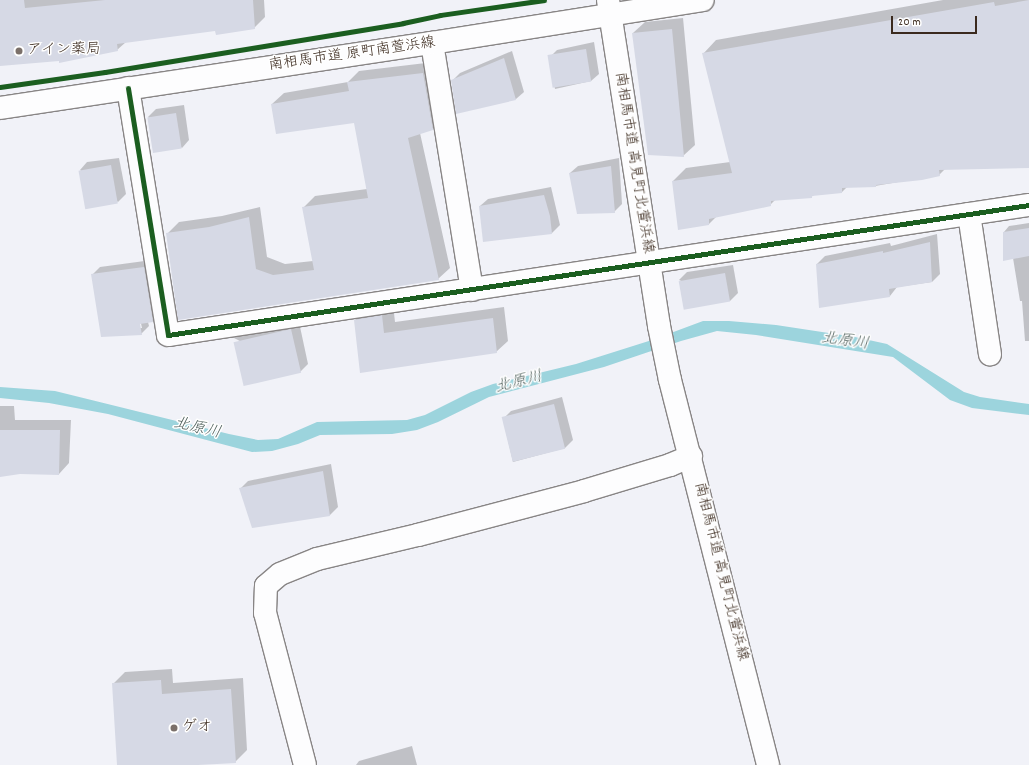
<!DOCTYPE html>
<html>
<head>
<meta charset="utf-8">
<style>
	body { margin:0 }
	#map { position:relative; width:1029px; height:765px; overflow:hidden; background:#f1f2f8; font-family:Dekko,"Klee One",sans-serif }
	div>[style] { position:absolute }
	.water>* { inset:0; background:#9cd4dd }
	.shadow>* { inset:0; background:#0003 }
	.building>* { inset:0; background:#d6d9e5; transform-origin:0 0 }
	.roads { filter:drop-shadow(1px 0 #888585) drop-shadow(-1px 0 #888585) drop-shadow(0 1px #888585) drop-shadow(0 -1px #888585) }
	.street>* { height:22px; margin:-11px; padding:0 11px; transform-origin:11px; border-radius:11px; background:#fdfdfe }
	.secondary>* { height:22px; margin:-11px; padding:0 11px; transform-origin:11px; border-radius:11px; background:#fdfdfe }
	.cycleway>* { height:5px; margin:-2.5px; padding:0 2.5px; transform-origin:2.5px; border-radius:2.5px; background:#1b5e20 }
	.dots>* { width:11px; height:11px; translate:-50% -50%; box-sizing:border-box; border:2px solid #fff; border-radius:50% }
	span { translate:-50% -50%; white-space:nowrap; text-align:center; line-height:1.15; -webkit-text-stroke:3px #fff; paint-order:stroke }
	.poi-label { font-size:15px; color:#3b2a1e }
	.left { translate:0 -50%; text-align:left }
	.street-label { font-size:15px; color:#3b2a1e }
	.water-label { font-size:16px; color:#50615d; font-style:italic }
	.scale { position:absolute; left:891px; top:16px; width:86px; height:18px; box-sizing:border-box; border:2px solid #3b2a1e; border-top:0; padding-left:5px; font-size:12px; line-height:14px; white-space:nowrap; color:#3b2a1e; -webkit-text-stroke:3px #fff; paint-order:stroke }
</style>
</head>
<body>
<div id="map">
	<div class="water">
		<div style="clip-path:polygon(703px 321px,729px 321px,776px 325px,855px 337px,887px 344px,964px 392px,980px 397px,1029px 404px,1029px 415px,972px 408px,950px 400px,893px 357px,756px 335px,717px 331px,681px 341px,604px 367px,489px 397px,438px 422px,417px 430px,392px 434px,320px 435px,298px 444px,272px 451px,252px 452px,108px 414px,49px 403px,0 398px,0 387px,55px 391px,229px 434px,258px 440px,278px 439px,317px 422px,407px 420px,425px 415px,471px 392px,493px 384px,576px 364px,652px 340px)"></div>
	</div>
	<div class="shadow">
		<div style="clip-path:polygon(0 0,264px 0,265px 17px,254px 28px,216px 30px,126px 42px,117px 50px,60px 60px,0 65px)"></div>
		<div style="clip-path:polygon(943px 0,1029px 0,1029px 167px,945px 169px,939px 175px,875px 186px,847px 187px,842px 192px,814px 195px,811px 197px,776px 199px,770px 205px,717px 216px,709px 224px,673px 181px,686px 168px,730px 162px,703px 54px,716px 40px)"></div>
		<div style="clip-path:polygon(683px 18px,695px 145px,683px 156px,633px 33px,645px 22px)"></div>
		<div style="clip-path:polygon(594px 42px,599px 74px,591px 81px,555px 89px,549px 58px,557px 50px)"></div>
		<div style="clip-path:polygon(512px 51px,524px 92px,516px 99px,452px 81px,460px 73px)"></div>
		<div style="clip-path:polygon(434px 62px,444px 117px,432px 129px,420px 133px,450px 268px,438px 279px,179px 318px,167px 234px,179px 222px,222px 216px,260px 207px,267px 257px,285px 264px,313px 261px,303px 208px,315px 196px,367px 189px,355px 122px,272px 104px,284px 93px,348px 82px,359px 71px)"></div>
		<div style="clip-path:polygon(184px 105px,189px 140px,182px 148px,148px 117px,156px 109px)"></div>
		<div style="clip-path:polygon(119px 158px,126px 194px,118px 202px,80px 170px,87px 162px)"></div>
		<div style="clip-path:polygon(619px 158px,622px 204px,614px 212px,570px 173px,578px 166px)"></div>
		<div style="clip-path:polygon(551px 187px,560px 225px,552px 233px,480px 206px,488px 199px)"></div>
		<div style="clip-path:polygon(1029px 223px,1029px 341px,1025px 341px,1022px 301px,1020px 301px,1013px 258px,1004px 232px,1009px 226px)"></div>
		<div style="clip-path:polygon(937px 234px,940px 274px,932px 282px,897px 287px,890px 296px,817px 264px,825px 256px,890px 243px,891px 246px)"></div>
		<div style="clip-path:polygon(evenodd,152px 260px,161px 314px,153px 321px,148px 322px,149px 326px,141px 334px,92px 275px,100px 267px,152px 260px,140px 319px,142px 328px,140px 328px,140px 319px)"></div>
		<div style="clip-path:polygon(733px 265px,738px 293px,730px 301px,679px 280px,687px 272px)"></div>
		<div style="clip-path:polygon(393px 304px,395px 322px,504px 307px,508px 341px,496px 352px,361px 371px,355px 320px,366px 308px)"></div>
		<div style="clip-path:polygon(299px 322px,308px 364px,300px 372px,234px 338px,242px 330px)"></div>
		<div style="clip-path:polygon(562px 397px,573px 440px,565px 448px,513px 462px,503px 419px,511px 411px)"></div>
		<div style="clip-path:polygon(0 406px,14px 406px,15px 420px,71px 420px,69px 463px,59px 474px,20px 473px,0 476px)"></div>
		<div style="clip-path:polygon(331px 464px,338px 507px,330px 515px,240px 489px,248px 481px)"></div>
		<div style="clip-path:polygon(172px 669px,173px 683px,243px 678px,247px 750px,235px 762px,182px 765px,118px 765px,113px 684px,125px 672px)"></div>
		<div style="clip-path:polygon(412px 746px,417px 765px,356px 765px,359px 761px)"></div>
	</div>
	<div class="building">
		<div style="clip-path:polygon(0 0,24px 0,25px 8px,105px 0,253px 0,255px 29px,216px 35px,215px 31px,117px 44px,118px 51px,59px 63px,59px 61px,0 66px)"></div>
		<div style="clip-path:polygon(1029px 0,1029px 168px,939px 170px,940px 176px,922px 180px,876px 185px,876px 187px,842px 188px,842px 193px,812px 196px,812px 198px,771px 201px,771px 206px,709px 219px,709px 225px,678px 230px,672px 181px,732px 173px,702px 53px,994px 2px,995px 6px)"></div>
		<div style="clip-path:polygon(672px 29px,684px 157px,648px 155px,632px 33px)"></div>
		<div style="left:586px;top:49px;width:33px;height:39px;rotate:81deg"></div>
		<div style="clip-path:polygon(504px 58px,516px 100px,456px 114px,451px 80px)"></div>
		<div style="clip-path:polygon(423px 73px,433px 130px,408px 138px,439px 280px,178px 320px,166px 233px,209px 227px,249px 217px,256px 269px,273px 275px,314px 270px,302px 207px,368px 198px,354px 123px,276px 134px,271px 104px,349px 91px,347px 82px)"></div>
		<div style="left:176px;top:113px;width:36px;height:29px;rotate:81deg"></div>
		<div style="left:111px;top:165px;width:39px;height:33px;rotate:80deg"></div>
		<div style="clip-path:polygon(611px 166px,615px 213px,577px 214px,569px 173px)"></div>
		<div style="clip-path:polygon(544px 195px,550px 216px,552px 234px,483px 242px,479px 206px)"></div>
		<div style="clip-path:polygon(1029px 228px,1029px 256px,1003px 261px,1003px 232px)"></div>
		<div style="clip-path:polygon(930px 242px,932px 282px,889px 289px,890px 297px,819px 308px,816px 264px,883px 251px,883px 253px)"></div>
		<div style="clip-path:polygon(144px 267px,153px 322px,140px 324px,142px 335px,101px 337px,91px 274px)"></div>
		<div style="left:725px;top:273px;width:29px;height:47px;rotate:80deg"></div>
		<div style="clip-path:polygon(382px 315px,384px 333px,493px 318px,497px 353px,360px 373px,354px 320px)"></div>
		<div style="left:291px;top:329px;width:45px;height:59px;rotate:77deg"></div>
		<div style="left:554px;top:404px;width:46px;height:54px;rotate:76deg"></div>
		<div style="clip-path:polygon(0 430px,60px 430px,59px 475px,20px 474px,0 477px)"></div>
		<div style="clip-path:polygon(323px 471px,330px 516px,252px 528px,239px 488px)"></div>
		<div style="clip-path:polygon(161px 680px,162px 694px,231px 689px,236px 763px,198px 765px,117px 765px,112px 683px)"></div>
	</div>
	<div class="roads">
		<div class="street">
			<div style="left:608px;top:0;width:330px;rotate:81.1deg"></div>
			<div style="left:659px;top:326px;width:55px;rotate:78.5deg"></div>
			<div style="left:670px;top:380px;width:397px;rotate:75.7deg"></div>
			<div style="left:432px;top:43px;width:250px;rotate:80.8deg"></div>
			<div style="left:128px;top:88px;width:250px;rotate:80.8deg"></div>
			<div style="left:168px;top:335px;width:871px;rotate:-8.59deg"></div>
			<div style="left:969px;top:214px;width:142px;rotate:81.5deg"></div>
			<div style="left:305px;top:765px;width:157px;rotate:-104.7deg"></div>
			<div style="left:265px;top:613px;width:27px;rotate:-88deg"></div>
			<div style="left:266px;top:586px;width:18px;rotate:-41deg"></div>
			<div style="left:280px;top:574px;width:40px;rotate:-22deg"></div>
			<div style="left:317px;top:559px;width:104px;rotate:-13.4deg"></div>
			<div style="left:418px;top:535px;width:172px;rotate:-14.8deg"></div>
			<div style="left:584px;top:491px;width:90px;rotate:-16.8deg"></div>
			<div style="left:670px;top:465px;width:23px;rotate:-23deg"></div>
		</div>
		<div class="secondary">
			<div style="left:0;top:108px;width:437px;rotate:-8.6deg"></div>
			<div style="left:432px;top:43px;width:274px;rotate:-9deg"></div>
		</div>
	</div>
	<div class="cycleway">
		<div style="left:0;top:87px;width:106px;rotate:-8.1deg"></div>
		<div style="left:105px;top:72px;width:302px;rotate:-9.3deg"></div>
		<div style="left:403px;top:23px;width:38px;rotate:-12deg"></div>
		<div style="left:440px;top:15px;width:105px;rotate:-8.2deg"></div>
		<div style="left:128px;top:88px;width:250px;rotate:80.8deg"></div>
		<div style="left:168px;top:335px;width:871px;rotate:-8.59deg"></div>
	</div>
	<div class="dots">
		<div style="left:19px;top:51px;background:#7b706a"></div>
		<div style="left:174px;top:728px;background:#7b706a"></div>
	</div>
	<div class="poi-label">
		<span class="left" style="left:27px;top:51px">アイン薬局</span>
		<span class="left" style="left:182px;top:728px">ゲオ</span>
	</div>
	<div class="street-label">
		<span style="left:352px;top:55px;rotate:-8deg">南相馬市道 原町南萱浜線</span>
		<span style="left:633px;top:163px;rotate:81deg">南相馬市道 高見町北萱浜線</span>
		<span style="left:720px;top:572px;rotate:76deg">南相馬市道 高見町北萱浜線</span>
	</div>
	<div class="water-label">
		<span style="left:845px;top:342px;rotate:8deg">北原川</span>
		<span style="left:519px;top:383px;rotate:-14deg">北原川</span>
		<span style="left:197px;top:429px;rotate:13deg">北原川</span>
	</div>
	<div class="scale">20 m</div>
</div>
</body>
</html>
